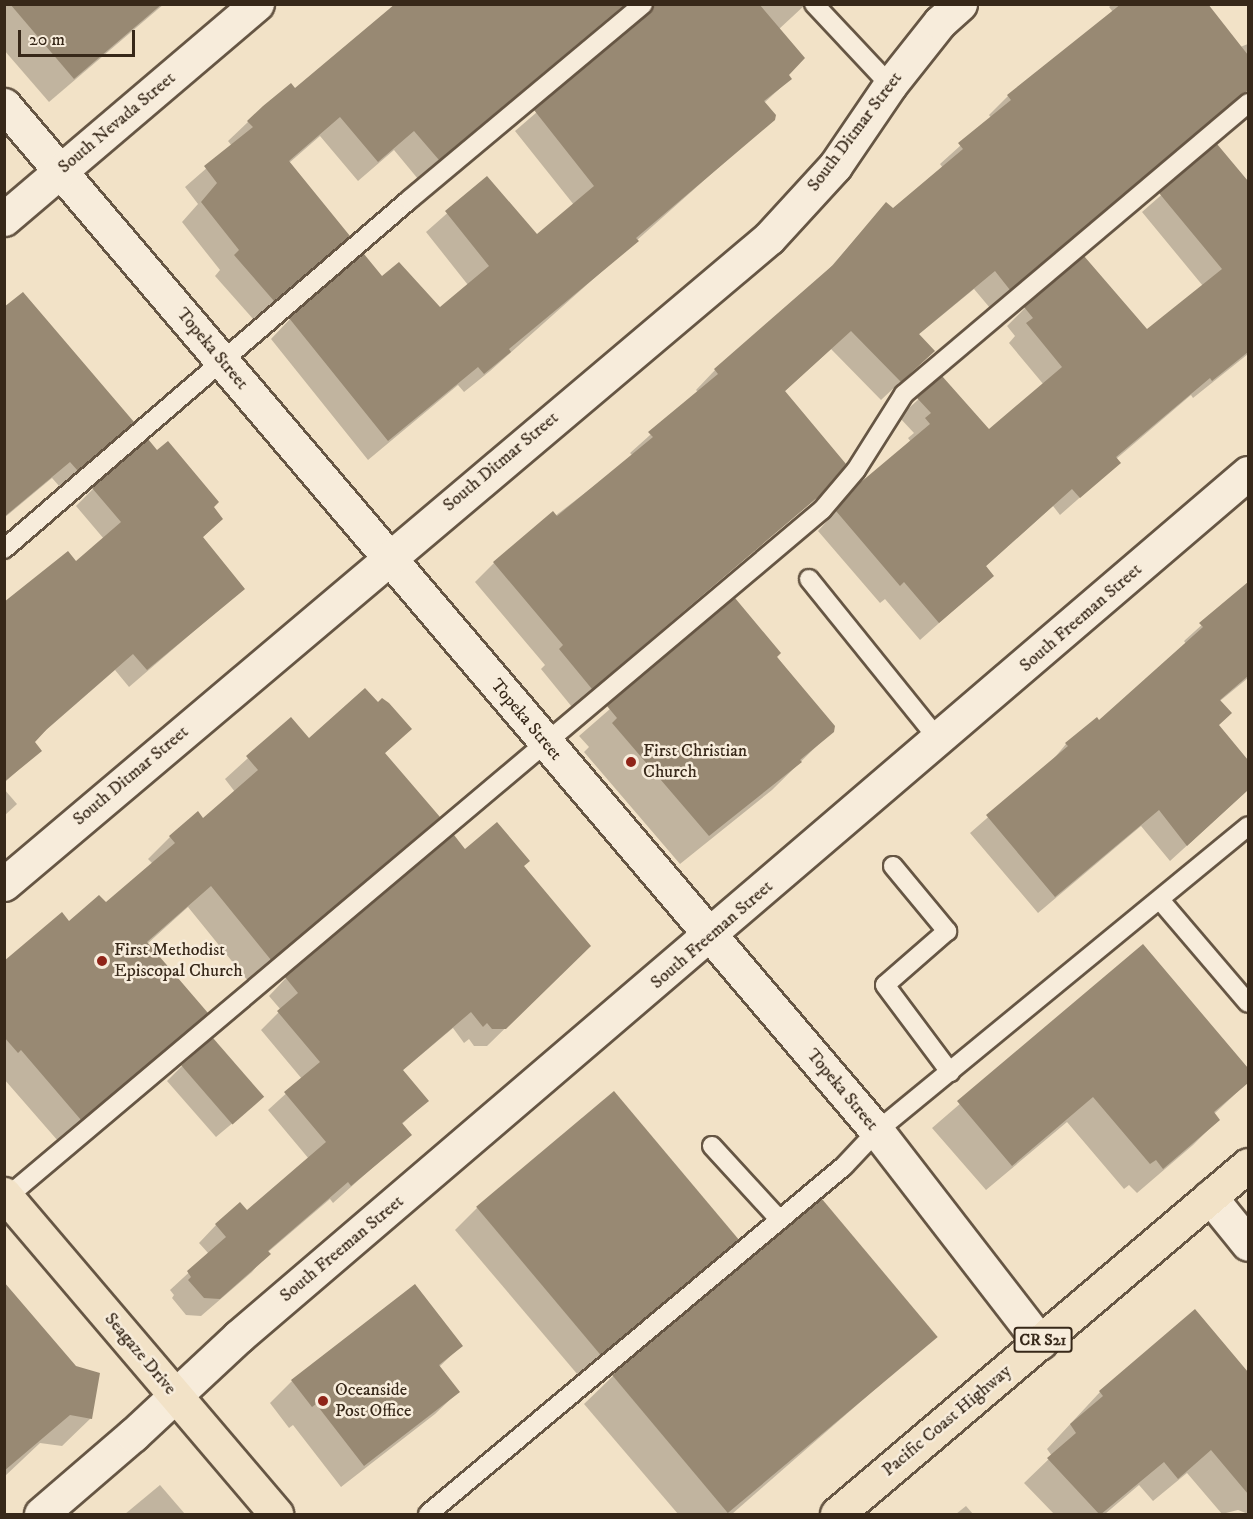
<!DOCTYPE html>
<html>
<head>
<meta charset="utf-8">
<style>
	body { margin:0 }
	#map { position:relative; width:1253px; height:1519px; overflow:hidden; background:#f2e2c7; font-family:"IM FELL DW Pica",serif }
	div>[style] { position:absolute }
	.shadow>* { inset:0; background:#0003 }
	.building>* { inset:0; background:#988973; transform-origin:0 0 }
	.roads { filter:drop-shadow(2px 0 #665644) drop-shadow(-2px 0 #665644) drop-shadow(0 2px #665644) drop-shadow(0 -2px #665644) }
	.lane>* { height:18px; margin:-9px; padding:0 9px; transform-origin:9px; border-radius:9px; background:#f7ecdb }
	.street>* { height:33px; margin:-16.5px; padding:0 16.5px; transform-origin:16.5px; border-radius:16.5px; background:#f7ecdb }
	.secondary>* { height:33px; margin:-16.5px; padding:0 16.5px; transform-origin:16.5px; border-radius:16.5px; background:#f7ecdb }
	.primary>* { height:33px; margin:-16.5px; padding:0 16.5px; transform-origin:16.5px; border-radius:16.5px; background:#f2e2c7 }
	.dots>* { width:16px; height:16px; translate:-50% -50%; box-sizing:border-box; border:3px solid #f7ecdb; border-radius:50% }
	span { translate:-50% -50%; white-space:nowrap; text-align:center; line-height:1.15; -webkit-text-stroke:5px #f7ecdb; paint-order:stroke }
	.shield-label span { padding:2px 4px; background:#f7ecdb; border:2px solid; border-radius:4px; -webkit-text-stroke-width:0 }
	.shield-label { font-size:16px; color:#372819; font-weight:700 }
	.street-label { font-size:18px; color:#372819 }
	.poi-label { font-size:18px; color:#372819 }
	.left { translate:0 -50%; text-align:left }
	.frame { position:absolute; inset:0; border:6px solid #372819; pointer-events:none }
	.scale { position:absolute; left:18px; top:30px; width:117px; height:27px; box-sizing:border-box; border:3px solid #372819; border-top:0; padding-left:8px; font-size:18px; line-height:21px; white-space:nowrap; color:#372819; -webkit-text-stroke:4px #f7ecdb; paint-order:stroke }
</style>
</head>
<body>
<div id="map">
	<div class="shadow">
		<div style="clip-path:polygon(4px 4px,164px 4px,49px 102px,4px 50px)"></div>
		<div style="clip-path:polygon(396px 4px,806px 4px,778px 30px,790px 79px,764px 103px,773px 119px,490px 371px,464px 392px,458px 385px,368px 460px,271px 339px,290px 319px,382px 278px,440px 309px,468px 285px,426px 232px,487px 178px,537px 236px,574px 205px,515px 131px,632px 30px,633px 17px,626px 12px,614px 15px,418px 179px,394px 150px,358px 181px,320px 136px,289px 163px,348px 236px,254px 320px,215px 276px,220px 270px,182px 222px,198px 204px,185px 187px,232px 146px,228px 141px,248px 122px,295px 90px)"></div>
		<div style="clip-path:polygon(1112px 4px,1206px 4px,1240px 47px,1248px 44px,1248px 92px,990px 308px,974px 289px,918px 335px,913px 370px,881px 400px,831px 349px,784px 392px,817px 496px,572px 707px,541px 669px,545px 665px,475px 582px,494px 563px,633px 456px,630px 453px,698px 392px,696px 390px,715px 370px,822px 277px,886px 204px,893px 210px,943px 168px,940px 164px,991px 118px,989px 115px,1008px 96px,1113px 12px,1109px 7px)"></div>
		<div style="clip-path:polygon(1217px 146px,1248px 182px,1248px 354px,1193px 398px,1191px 395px,1116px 459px,1119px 463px,1060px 515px,1053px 506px,985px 567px,992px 576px,920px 640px,885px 599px,880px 603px,818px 531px,862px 483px,911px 442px,908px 438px,914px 433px,899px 417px,942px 378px,989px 431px,1044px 385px,1009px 343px,1015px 336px,1007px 326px,1025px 308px,1147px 331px,1203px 286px,1142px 212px)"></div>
		<div style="clip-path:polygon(4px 309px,132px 422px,60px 487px,52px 478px,4px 518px)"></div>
		<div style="clip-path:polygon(93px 489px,212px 507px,221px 519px,202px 538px,243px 589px,129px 687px,115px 670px,37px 738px,33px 742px,40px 750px,4px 783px,4px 604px,76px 563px,104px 539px,76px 506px)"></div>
		<div style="clip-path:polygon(1237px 593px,1248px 606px,1248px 678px,1220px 701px,1217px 726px,1248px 762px,1248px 790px,1170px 861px,1141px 826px,1038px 913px,970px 833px,1051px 762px,1066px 744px,1099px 722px,1186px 644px,1184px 641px)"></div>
		<div style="clip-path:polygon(735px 600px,832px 731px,772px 790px,680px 864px,584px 752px,589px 747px,579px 736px)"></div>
		<div style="clip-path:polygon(377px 704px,410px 729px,384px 754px,438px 817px,248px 981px,188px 907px,147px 944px,206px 1013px,58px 1141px,4px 1079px,4px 963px,106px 904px,153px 864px,148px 859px,170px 837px,203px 820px,235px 792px,225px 779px,291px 719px,309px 740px)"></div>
		<div style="clip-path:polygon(4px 789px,17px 804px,4px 816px)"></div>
		<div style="clip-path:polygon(465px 852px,522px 866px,589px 946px,487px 1046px,474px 1046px,469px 1039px,464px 1043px,453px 1028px,402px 1071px,427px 1101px,401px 1125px,409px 1135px,333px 1203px,330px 1199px,268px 1252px,252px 1272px,201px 1316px,186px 1315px,172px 1298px,174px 1295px,170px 1290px,209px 1254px,199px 1243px,216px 1225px,246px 1212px,309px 1159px,268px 1110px,302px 1079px,261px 1030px,281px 1010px,269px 996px,286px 978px)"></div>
		<div style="clip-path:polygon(1143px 946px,1248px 1070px,1248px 1082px,1214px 1114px,1218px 1120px,1193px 1145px,1137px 1193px,1129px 1185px,1124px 1189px,1067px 1122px,986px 1190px,932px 1128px)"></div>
		<div style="clip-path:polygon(182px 1066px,247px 1111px,216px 1137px,167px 1081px)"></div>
		<div style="clip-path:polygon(822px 1201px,936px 1336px,732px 1514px,678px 1514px,584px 1404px,613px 1376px)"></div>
		<div style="clip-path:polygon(477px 1208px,737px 1239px,578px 1375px,455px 1230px)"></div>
		<div style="clip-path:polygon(4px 1285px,91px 1418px,62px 1446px,40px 1443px,4px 1477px)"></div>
		<div style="clip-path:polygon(414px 1286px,461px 1346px,439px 1367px,458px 1392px,435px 1414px,341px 1487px,293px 1425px,289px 1428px,270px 1403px,292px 1381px)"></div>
		<div style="clip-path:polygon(1195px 1311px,1248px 1374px,1248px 1514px,1238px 1510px,1222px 1514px,1187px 1473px,1153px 1501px,1139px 1485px,1105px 1514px,1054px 1514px,1024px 1483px,1052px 1456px,1047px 1449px,1100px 1392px)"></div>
		<div style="clip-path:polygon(160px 1485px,185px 1514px,125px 1514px)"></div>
		<div style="clip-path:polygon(966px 1506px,973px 1514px,956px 1514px)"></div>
	</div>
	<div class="building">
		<div style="clip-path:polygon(10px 4px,162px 4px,74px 79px)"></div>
		<div style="clip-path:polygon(395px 4px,625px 4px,439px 160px,414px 131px,378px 162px,340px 117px,289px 161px,350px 236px,274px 301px,234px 255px,239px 250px,201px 202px,217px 183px,204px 166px,253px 127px,247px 121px,263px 106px,291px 83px,295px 88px)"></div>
		<div style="clip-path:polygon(654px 4px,759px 4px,805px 58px,789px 75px,792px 79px,764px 101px,776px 115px,775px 120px,636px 238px,639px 241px,509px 349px,511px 352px,484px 374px,478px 367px,388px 441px,289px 318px,364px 254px,382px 276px,399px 262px,440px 307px,489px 266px,445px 211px,487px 176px,537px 234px,594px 186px,534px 110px,650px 13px)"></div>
		<div style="clip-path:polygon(1121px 4px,1208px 4px,1248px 55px,1248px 90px,1010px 290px,995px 271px,919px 334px,935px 351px,901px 382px,851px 331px,785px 391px,846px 464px,818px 497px,592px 689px,559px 649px,563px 645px,493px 562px,553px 511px,557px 516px,653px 437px,648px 432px,718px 374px,714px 369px,833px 265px,886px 202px,893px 208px,963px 149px,958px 143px,1011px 100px,1007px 95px)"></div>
		<div style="clip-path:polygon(1217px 144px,1248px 181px,1248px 352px,1212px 381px,1210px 378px,1116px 457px,1121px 463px,1080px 498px,1072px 489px,986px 566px,994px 576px,939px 623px,904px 582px,900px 586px,836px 511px,861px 482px,930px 424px,925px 418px,931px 413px,917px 398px,942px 376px,989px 429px,1062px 367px,1026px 323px,1033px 318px,1024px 307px,1084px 256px,1147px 329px,1222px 269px,1159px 193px)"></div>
		<div style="clip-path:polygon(23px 292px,134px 422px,78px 471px,70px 462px,4px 517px,4px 307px)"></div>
		<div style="clip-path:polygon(148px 439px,157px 450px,168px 441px,219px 502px,214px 507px,223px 519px,203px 537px,245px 589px,147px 670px,133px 654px,47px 729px,35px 742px,42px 751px,4px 782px,4px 602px,68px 551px,76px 561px,121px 522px,92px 488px)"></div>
		<div style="clip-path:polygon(1248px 582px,1248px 676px,1220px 700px,1232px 713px,1219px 725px,1248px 760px,1248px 790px,1187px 846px,1159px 810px,1055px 897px,986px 815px,1068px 746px,1065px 743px,1097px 717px,1099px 720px,1203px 627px,1199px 623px)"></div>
		<div style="clip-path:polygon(735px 598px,781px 653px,777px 657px,835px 726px,834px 732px,800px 760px,802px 762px,709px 836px,612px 723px,617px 718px,607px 706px)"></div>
		<div style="clip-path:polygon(365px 688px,378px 702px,382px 698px,389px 703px,412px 729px,385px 753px,440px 817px,271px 960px,211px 886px,147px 942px,208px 1013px,81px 1120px,21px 1050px,18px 1053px,4px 1037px,4px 961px,62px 912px,69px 921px,99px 895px,106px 902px,175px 843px,169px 836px,198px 811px,203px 818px,258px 770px,246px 756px,291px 717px,309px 738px)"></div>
		<div style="clip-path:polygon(497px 822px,530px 861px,524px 866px,591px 946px,506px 1029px,492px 1029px,487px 1023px,483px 1027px,471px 1012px,403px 1070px,429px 1101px,402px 1123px,412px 1135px,351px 1186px,348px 1182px,268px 1251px,271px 1254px,220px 1299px,204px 1298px,188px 1280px,191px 1277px,187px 1271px,226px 1237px,215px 1224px,240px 1202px,247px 1210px,326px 1142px,284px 1092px,320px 1062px,277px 1011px,298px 993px,285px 977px,454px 835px,465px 849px)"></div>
		<div style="clip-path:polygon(1143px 944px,1248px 1068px,1248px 1083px,1214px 1112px,1220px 1120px,1163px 1169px,1156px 1160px,1150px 1164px,1093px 1097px,1012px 1166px,957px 1101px)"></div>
		<div style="left:213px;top:1038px;width:78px;height:42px;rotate:49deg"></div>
		<div style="left:614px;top:1091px;width:194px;height:180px;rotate:50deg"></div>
		<div style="left:822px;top:1199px;width:180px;height:274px;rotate:50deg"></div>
		<div style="clip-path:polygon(4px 1282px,76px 1366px,100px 1373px,92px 1419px,70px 1415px,4px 1471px)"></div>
		<div style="clip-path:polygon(415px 1284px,463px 1346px,439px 1365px,460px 1392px,364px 1466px,316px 1404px,312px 1407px,291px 1380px)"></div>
		<div style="clip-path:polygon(1195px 1309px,1248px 1372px,1248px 1494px,1211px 1450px,1178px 1479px,1164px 1462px,1100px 1515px,1047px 1458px,1076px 1433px,1070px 1424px,1103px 1396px,1099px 1391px)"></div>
	</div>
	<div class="roads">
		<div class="lane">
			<div style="left:814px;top:4px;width:111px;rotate:46.8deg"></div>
			<div style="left:4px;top:549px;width:535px;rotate:-40.75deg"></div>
			<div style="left:409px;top:200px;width:305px;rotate:-39.9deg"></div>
			<div style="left:809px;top:579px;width:207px;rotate:51.1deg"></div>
			<div style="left:893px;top:866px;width:85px;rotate:50.3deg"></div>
			<div style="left:947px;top:931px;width:82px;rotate:138.9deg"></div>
			<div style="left:885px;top:985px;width:109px;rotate:53.2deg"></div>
			<div style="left:1160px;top:900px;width:135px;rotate:49.5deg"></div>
			<div style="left:712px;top:1146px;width:99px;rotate:47.5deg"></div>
			<div style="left:7px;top:1197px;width:1066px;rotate:-40.13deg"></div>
			<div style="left:822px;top:510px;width:52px;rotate:-49.6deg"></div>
			<div style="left:856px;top:470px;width:90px;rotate:-57.7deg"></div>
			<div style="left:904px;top:394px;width:451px;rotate:-40.2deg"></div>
			<div style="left:428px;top:1514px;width:542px;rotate:-39.91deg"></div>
			<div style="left:844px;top:1166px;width:48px;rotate:-46.7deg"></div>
			<div style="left:877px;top:1131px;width:480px;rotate:-39.4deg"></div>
		</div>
		<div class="street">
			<div style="left:4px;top:105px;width:1347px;rotate:49.61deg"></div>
			<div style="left:877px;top:1131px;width:267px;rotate:52.3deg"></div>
			<div style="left:4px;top:219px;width:332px;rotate:-40.4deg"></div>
			<div style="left:1210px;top:1197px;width:60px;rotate:51deg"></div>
			<div style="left:41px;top:1514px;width:121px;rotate:-40.7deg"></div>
			<div style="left:133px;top:1435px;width:144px;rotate:-43deg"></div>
			<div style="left:238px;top:1337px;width:1329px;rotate:-40.55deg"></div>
		</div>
		<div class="secondary">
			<div style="left:4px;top:884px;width:1001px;rotate:-40.18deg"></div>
			<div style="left:769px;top:238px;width:98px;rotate:-47.5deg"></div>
			<div style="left:835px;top:166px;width:98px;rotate:-55.8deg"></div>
			<div style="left:890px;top:85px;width:80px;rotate:-51.6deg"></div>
			<div style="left:940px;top:22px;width:27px;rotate:-42deg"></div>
		</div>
		<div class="primary">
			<div style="left:4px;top:1194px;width:420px;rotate:49.6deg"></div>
			<div style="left:837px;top:1514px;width:539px;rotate:-40.34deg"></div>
		</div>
	</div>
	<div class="dots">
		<div style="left:631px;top:762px;background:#8f2418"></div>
		<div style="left:102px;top:961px;background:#8f2418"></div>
		<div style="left:323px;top:1401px;background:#8f2418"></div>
	</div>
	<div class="shield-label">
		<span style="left:1043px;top:1340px">CR S21</span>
	</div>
	<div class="street-label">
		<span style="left:117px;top:123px;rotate:-40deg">South Nevada Street</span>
		<span style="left:855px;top:132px;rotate:-53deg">South Ditmar Street</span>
		<span style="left:212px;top:349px;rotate:50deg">Topeka Street</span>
		<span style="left:501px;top:462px;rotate:-40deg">South Ditmar Street</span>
		<span style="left:1081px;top:618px;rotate:-41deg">South Freeman Street</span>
		<span style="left:526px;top:720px;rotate:50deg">Topeka Street</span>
		<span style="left:131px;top:776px;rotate:-40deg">South Ditmar Street</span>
		<span style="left:712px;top:935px;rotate:-41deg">South Freeman Street</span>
		<span style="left:842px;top:1090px;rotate:50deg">Topeka Street</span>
		<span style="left:342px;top:1249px;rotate:-40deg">South Freeman Street</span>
		<span style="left:140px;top:1354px;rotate:50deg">Seagaze Drive</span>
		<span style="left:947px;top:1421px;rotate:-40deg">Pacific Coast Highway</span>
	</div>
	<div class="poi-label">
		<span class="left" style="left:643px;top:762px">First Christian<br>Church</span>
		<span class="left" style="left:114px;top:961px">First Methodist<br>Episcopal Church</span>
		<span class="left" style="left:335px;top:1401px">Oceanside<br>Post Office</span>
	</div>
	<div class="frame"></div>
	<div class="scale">20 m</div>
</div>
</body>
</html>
